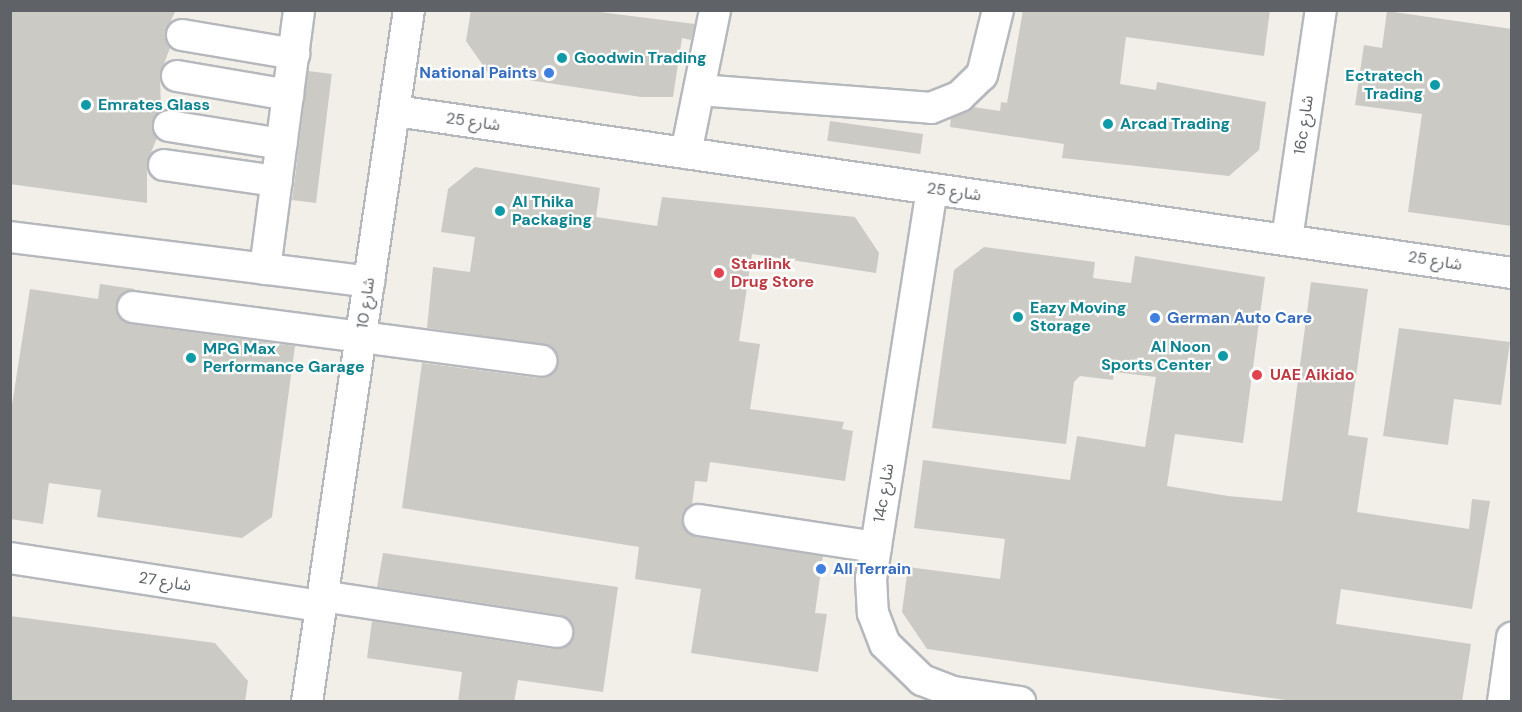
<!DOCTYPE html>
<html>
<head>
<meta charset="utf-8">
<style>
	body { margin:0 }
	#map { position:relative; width:1522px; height:712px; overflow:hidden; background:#f1efe8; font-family:"DM Sans","Noto Sans Arabic",sans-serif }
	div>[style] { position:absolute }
	.building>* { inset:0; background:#cccac5; transform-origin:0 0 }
	.roads { filter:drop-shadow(2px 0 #b5b8bc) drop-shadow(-2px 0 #b5b8bc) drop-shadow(0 2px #b5b8bc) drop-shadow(0 -2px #b5b8bc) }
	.minor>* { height:30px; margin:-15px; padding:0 15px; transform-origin:15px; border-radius:15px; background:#fff }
	.dots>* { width:16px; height:16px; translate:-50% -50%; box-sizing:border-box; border:3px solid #fff; border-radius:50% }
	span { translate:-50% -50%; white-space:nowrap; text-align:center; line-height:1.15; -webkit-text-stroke:4.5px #fff; paint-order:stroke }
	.culture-label { font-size:16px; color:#0d838f; font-weight:700 }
	.left { translate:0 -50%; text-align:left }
	.right { translate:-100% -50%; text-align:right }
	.shop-label { font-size:16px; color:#366cbe; font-weight:700 }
	.street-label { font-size:16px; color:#5f6368 }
	.health-label { font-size:16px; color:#be3a42; font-weight:700 }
	.frame { position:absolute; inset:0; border:12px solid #5f6368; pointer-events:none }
</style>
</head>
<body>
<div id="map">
	<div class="building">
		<div style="clip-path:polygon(10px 10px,176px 10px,165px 33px,170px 48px,160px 74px,161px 111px,152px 124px,157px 138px,147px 162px,147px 203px,10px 184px)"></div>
		<div style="clip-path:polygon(471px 10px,584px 10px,695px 24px,691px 40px,682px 38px,673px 97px,641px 97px,489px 74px,466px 41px)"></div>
		<div style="clip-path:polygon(1023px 10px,1270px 10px,1264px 56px,1126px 37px,1120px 84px,1156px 90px,1157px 82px,1266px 102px,1259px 150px,1229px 176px,1062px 158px,1064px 144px,950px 127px,951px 118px,973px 107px,1000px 111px,1001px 102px,1007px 103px)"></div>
		<div style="clip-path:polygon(1387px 11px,1512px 29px,1512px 226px,1408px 212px,1422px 114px,1355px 105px,1364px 45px,1382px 48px)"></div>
		<div style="left:308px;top:71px;width:24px;height:130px;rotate:7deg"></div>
		<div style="left:830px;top:121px;width:94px;height:20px;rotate:8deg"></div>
		<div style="clip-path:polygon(475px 167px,600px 188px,596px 217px,657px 226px,662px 197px,855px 217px,879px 253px,876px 273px,752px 254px,739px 341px,760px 344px,750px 409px,844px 422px,842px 429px,853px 431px,845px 481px,710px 462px,707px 482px,695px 481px,692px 505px,682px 518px,688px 533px,696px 537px,823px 556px,815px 613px,827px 614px,818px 672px,691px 653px,701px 589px,635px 579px,639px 547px,402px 508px,422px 363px,539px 378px,548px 377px,558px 364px,557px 354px,543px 344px,427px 328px,433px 267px,470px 272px,475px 237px,441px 232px,448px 189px)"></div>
		<div style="clip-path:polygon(984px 247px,1095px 262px,1093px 278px,1131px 283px,1135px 256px,1265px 277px,1243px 443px,1175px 434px,1167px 486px,1228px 496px,1282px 501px,1311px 282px,1368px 289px,1348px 435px,1368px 438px,1357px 512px,1469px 529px,1472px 499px,1490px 501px,1472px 609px,1341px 589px,1336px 624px,1471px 644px,1462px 702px,1299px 702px,927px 649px,902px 612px,908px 567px,1000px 579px,1005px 539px,914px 528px,923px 460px,1070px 480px,1077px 436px,1145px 447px,1156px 377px,1114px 372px,1113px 380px,1080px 376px,1074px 382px,1066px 444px,932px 428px,954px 270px)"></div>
		<div style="clip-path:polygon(100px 284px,135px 289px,116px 304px,117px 314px,130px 324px,295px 346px,272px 517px,242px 538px,97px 517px,101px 490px,49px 483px,43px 524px,10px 519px,10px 418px,30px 289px,98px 299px)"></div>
		<div style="clip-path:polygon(1399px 328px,1510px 342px,1501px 405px,1454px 399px,1448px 445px,1383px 436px)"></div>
		<div style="clip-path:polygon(383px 553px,618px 587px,603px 692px,518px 680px,514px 702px,458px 702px,462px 672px,367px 658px,372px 621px,554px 649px,570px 643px,574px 634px,568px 619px,560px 615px,377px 587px)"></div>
		<div style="clip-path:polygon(10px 616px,215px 643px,248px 681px,245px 702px,10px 702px)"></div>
	</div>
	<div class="roads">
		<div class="minor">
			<div style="left:182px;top:35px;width:114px;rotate:9.6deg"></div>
			<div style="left:177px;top:76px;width:113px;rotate:9.7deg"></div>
			<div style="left:699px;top:90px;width:233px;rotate:4.4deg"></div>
			<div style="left:931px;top:108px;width:31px;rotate:-22deg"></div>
			<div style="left:960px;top:96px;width:30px;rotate:-44deg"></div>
			<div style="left:982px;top:75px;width:67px;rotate:-76.2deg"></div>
			<div style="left:396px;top:111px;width:1128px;rotate:8.26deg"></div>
			<div style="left:169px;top:126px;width:114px;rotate:9.1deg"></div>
			<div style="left:686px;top:153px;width:146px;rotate:-78.5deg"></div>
			<div style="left:164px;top:165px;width:114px;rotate:8.1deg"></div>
			<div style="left:932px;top:189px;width:394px;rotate:98.9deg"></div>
			<div style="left:871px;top:578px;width:35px;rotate:87deg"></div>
			<div style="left:873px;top:613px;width:33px;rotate:69deg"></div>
			<div style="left:885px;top:644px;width:52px;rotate:44.2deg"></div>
			<div style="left:922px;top:680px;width:34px;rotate:21deg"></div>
			<div style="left:954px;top:692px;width:67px;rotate:8.6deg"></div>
			<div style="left:10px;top:237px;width:362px;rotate:7.1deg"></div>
			<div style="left:1287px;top:239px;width:232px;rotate:-81.6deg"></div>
			<div style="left:265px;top:269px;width:261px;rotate:-82.5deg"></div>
			<div style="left:133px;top:307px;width:412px;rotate:7.5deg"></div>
			<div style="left:699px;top:520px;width:179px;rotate:8.7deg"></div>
			<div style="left:10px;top:558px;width:314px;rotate:8.8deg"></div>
			<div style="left:322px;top:596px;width:238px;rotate:8.7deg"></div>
			<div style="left:307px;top:702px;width:699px;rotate:-81.62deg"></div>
			<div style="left:1503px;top:702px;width:65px;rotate:-82deg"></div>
		</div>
	</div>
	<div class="dots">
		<div style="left:562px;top:58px;background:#0f9aa8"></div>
		<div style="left:549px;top:73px;background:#3f7fe0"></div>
		<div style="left:1435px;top:85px;background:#0f9aa8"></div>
		<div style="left:86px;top:105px;background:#0f9aa8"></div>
		<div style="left:1108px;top:124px;background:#0f9aa8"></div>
		<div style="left:500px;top:211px;background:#0f9aa8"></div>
		<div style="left:719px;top:273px;background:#e0444e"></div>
		<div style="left:1018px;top:317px;background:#0f9aa8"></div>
		<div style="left:1155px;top:318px;background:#3f7fe0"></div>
		<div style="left:1223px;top:356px;background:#0f9aa8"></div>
		<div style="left:191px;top:358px;background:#0f9aa8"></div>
		<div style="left:1257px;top:375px;background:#e0444e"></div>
		<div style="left:821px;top:569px;background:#3f7fe0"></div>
	</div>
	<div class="culture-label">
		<span class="left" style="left:574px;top:58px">Goodwin Trading</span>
		<span class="right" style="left:1423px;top:85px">Ectratech<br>Trading</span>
		<span class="left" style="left:98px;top:105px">Emrates Glass</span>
		<span class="left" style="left:1120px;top:124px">Arcad Trading</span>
		<span class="left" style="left:512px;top:211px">Al Thika<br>Packaging</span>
		<span class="left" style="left:1030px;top:317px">Eazy Moving<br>Storage</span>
		<span class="right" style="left:1211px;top:356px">Al Noon<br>Sports Center</span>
		<span class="left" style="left:203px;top:358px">MPG Max<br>Performance Garage</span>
	</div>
	<div class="shop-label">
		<span class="right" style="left:537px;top:73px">National Paints</span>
		<span class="left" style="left:1167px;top:318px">German Auto Care</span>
		<span class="left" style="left:833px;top:569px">All Terrain</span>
	</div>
	<div class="street-label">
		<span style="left:473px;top:122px;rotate:8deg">شارع 25</span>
		<span style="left:1304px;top:125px;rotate:-82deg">16c شارع</span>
		<span style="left:954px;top:192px;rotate:8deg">شارع 25</span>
		<span style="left:1435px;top:261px;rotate:9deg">شارع 25</span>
		<span style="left:366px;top:303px;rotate:-82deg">شارع 10</span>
		<span style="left:884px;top:493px;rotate:-81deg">14c شارع</span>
		<span style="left:165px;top:582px;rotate:9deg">شارع 27</span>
	</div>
	<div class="health-label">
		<span class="left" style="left:731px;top:273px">Starlink<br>Drug Store</span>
		<span class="left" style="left:1270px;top:375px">UAE Aikido</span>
	</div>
	<div class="frame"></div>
</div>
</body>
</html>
